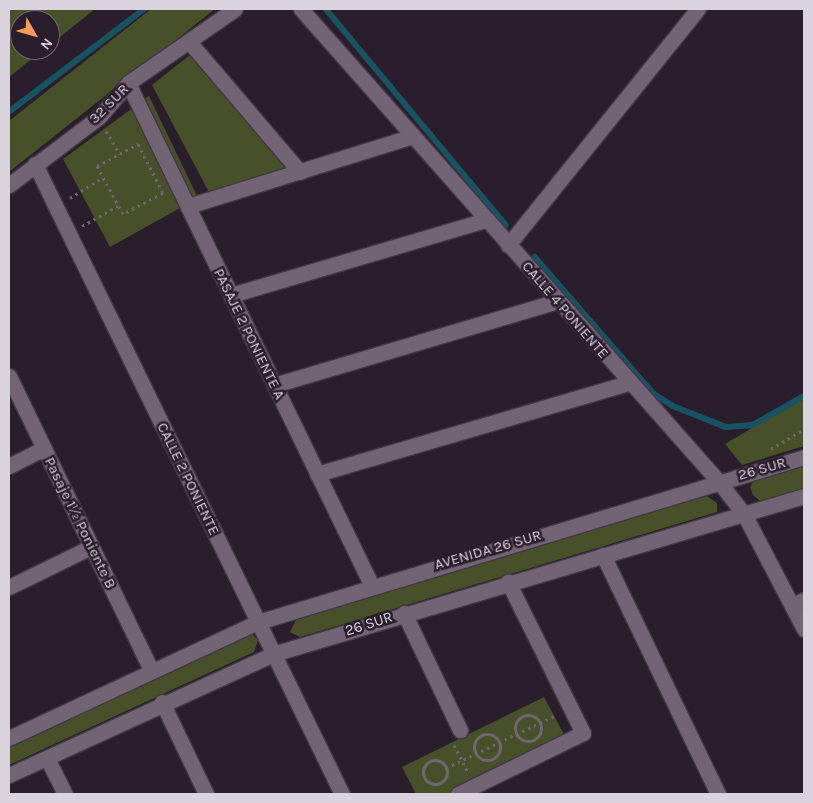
<!DOCTYPE html>
<html>
<head>
<meta charset="utf-8">
<style>
	body { margin:0 }
	#map { position:relative; width:813px; height:803px; overflow:hidden; background:#2a1e2d; font-family:Karla,sans-serif }
	div>[style] { position:absolute }
	.green>* { inset:0; background:#475028 }
	.stream>* { height:5.5px; margin:-2.75px; padding:0 2.75px; transform-origin:2.75px; border-radius:2.75px; background:#185361 }
	.path>* { height:3px; margin-top:-1.5px; transform-origin:0; background:repeating-linear-gradient(90deg,#706673 0 2.5px,transparent 0 6.5px) }
	.path>.ring { margin:-1.5px; padding:0; box-sizing:content-box; background:none; border:3px solid #706673; border-radius:50% }
	.roads { filter:drop-shadow(1px 0 #433845) drop-shadow(-1px 0 #433845) drop-shadow(0 1px #433845) drop-shadow(0 -1px #433845) }
	.street>* { height:15px; margin:-7.5px; padding:0 7.5px; transform-origin:7.5px; border-radius:7.5px; background:#726375 }
	.secondary>* { height:15px; margin:-7.5px; padding:0 7.5px; transform-origin:7.5px; border-radius:7.5px; background:#726375 }
	span { translate:-50% -50%; white-space:nowrap; text-align:center; line-height:1.15; -webkit-text-stroke:5px #2a1e2d; paint-order:stroke }
	.street-label { font-size:15px; color:#dad2dc }
	.frame { position:absolute; inset:0; border:10px solid #dad2dc; pointer-events:none }
	.north { position:absolute; left:10px; top:10px; width:50px; height:50px; box-sizing:border-box; background:#2a1e2d; border:1px solid #706673; border-radius:50%; rotate:128deg; font-size:14px; font-weight:700; line-height:20px; text-align:center; color:#dad2dc }
	.north::after { content:''; display:block; margin:auto; width:18px; height:22px; background:#fe9c57; clip-path:polygon(50% 0,100% 100%,50% 72%,0 100%) }
</style>
</head>
<body>
<div id="map">
	<div class="green">
		<div style="clip-path:polygon(9px 9px,95px 9px,50px 45px,50px 20px,20px 20px,20px 50px,43px 50px,9px 77px)"></div>
		<div style="clip-path:polygon(151px 9px,215px 9px,9px 172px,9px 121px)"></div>
		<div style="clip-path:polygon(191px 54px,289px 168px,210px 194px,152px 85px)"></div>
		<div style="clip-path:polygon(149px 96px,198px 198px,110px 247px,63px 159px)"></div>
		<div style="clip-path:polygon(804px 397px,804px 446px,742px 465px,725px 444px)"></div>
		<div style="clip-path:polygon(804px 464px,804px 490px,760px 501px,753px 495px,750px 487px,756px 478px)"></div>
		<div style="clip-path:polygon(707px 496px,717px 503px,717px 512px,300px 637px,290px 632px,297px 618px)"></div>
		<div style="clip-path:polygon(250px 632px,258px 640px,254px 652px,9px 765px,9px 744px)"></div>
		<div style="clip-path:polygon(544px 697px,565px 736px,453px 794px,416px 794px,402px 767px)"></div>
	</div>
	<div class="stream">
		<div style="left:326px;top:9px;width:281px;rotate:50.2deg"></div>
		<div style="left:9px;top:112px;width:170px;rotate:-37.3deg"></div>
		<div style="left:535px;top:257px;width:181px;rotate:49deg"></div>
		<div style="left:654px;top:394px;width:22px;rotate:32deg"></div>
		<div style="left:673px;top:406px;width:57px;rotate:21.6deg"></div>
		<div style="left:726px;top:427px;width:27px;rotate:-4deg"></div>
		<div style="left:753px;top:425px;width:59px;rotate:-29.6deg"></div>
	</div>
	<div class="path">
		<div style="left:106px;top:131px;width:27px;rotate:59deg"></div>
		<div style="left:138px;top:144px;width:55px;rotate:63deg"></div>
		<div style="left:163px;top:193px;width:45px;rotate:152.3deg"></div>
		<div style="left:123px;top:214px;width:55px;rotate:-118.4deg"></div>
		<div style="left:97px;top:166px;width:47px;rotate:-28.2deg"></div>
		<div style="left:70px;top:198px;width:39px;rotate:-32deg"></div>
		<div style="left:82px;top:226px;width:41px;rotate:-29.1deg"></div>
		<div style="left:771px;top:449px;width:39px;rotate:-31deg"></div>
		<div class="ring" style="left:515px;top:715px;width:23px;height:23px"></div>
		<div class="ring" style="left:474px;top:734px;width:23px;height:23px"></div>
		<div style="left:454px;top:745px;width:31px;rotate:63deg"></div>
		<div class="ring" style="left:423px;top:760px;width:21px;height:21px"></div>
		<div style="left:446px;top:768px;width:120px;rotate:-25.7deg"></div>
	</div>
	<div class="roads">
		<div class="street">
			<div style="left:191px;top:44px;width:168px;rotate:49.6deg"></div>
			<div style="left:128px;top:83px;width:557px;rotate:64.13deg"></div>
			<div style="left:35px;top:164px;width:701px;rotate:64.02deg"></div>
			<div style="left:188px;top:206px;width:236px;rotate:-17.3deg"></div>
			<div style="left:508px;top:245px;width:303px;rotate:-51.2deg"></div>
			<div style="left:231px;top:295px;width:266px;rotate:-16.4deg"></div>
			<div style="left:9px;top:376px;width:326px;rotate:64.2deg"></div>
			<div style="left:274px;top:385px;width:295px;rotate:-16.5deg"></div>
			<div style="left:9px;top:466px;width:39px;rotate:-27deg"></div>
			<div style="left:317px;top:474px;width:325px;rotate:-16.3deg"></div>
			<div style="left:603px;top:555px;width:265px;rotate:64.3deg"></div>
			<div style="left:9px;top:587px;width:91px;rotate:-26deg"></div>
			<div style="left:792px;top:605px;width:13px;rotate:-23deg"></div>
			<div style="left:404px;top:613px;width:130px;rotate:64.4deg"></div>
			<div style="left:162px;top:702px;width:102px;rotate:64.4deg"></div>
			<div style="left:47px;top:758px;width:40px;rotate:63.4deg"></div>
			<div style="left:458px;top:794px;width:139px;rotate:-26deg"></div>
			<div style="left:583px;top:733px;width:169px;rotate:-116.4deg"></div>
		</div>
		<div class="secondary">
			<div style="left:301px;top:9px;width:631px;rotate:48.53deg"></div>
			<div style="left:719px;top:482px;width:41px;rotate:52deg"></div>
			<div style="left:744px;top:514px;width:130px;rotate:62.4deg"></div>
			<div style="left:9px;top:185px;width:113px;rotate:-37.1deg"></div>
			<div style="left:99px;top:117px;width:45px;rotate:-49.5deg"></div>
			<div style="left:128px;top:83px;width:130px;rotate:-34.7deg"></div>
			<div style="left:9px;top:738px;width:275px;rotate:-25deg"></div>
			<div style="left:258px;top:622px;width:570px;rotate:-16.81deg"></div>
			<div style="left:9px;top:775px;width:290px;rotate:-24.6deg"></div>
			<div style="left:273px;top:654px;width:554px;rotate:-16.57deg"></div>
		</div>
	</div>
	<div class="street-label">
		<span style="left:109px;top:104px;rotate:-45deg">32 SUR</span>
		<span style="left:565px;top:310px;rotate:49deg">CALLE 4 PONIENTE</span>
		<span style="left:249px;top:334px;rotate:64deg">PASAJE 2 PONIENTE A</span>
		<span style="left:762px;top:469px;rotate:-16deg">26 SUR</span>
		<span style="left:188px;top:479px;rotate:64deg">CALLE 2 PONIENTE</span>
		<span style="left:80px;top:523px;rotate:64deg">Pasaje 1½ Poniente B</span>
		<span style="left:488px;top:550px;rotate:-16deg">AVENIDA 26 SUR</span>
		<span style="left:369px;top:624px;rotate:-18deg">26 SUR</span>
	</div>
	<div class="frame"></div>
	<div class="north">N</div>
</div>
</body>
</html>
